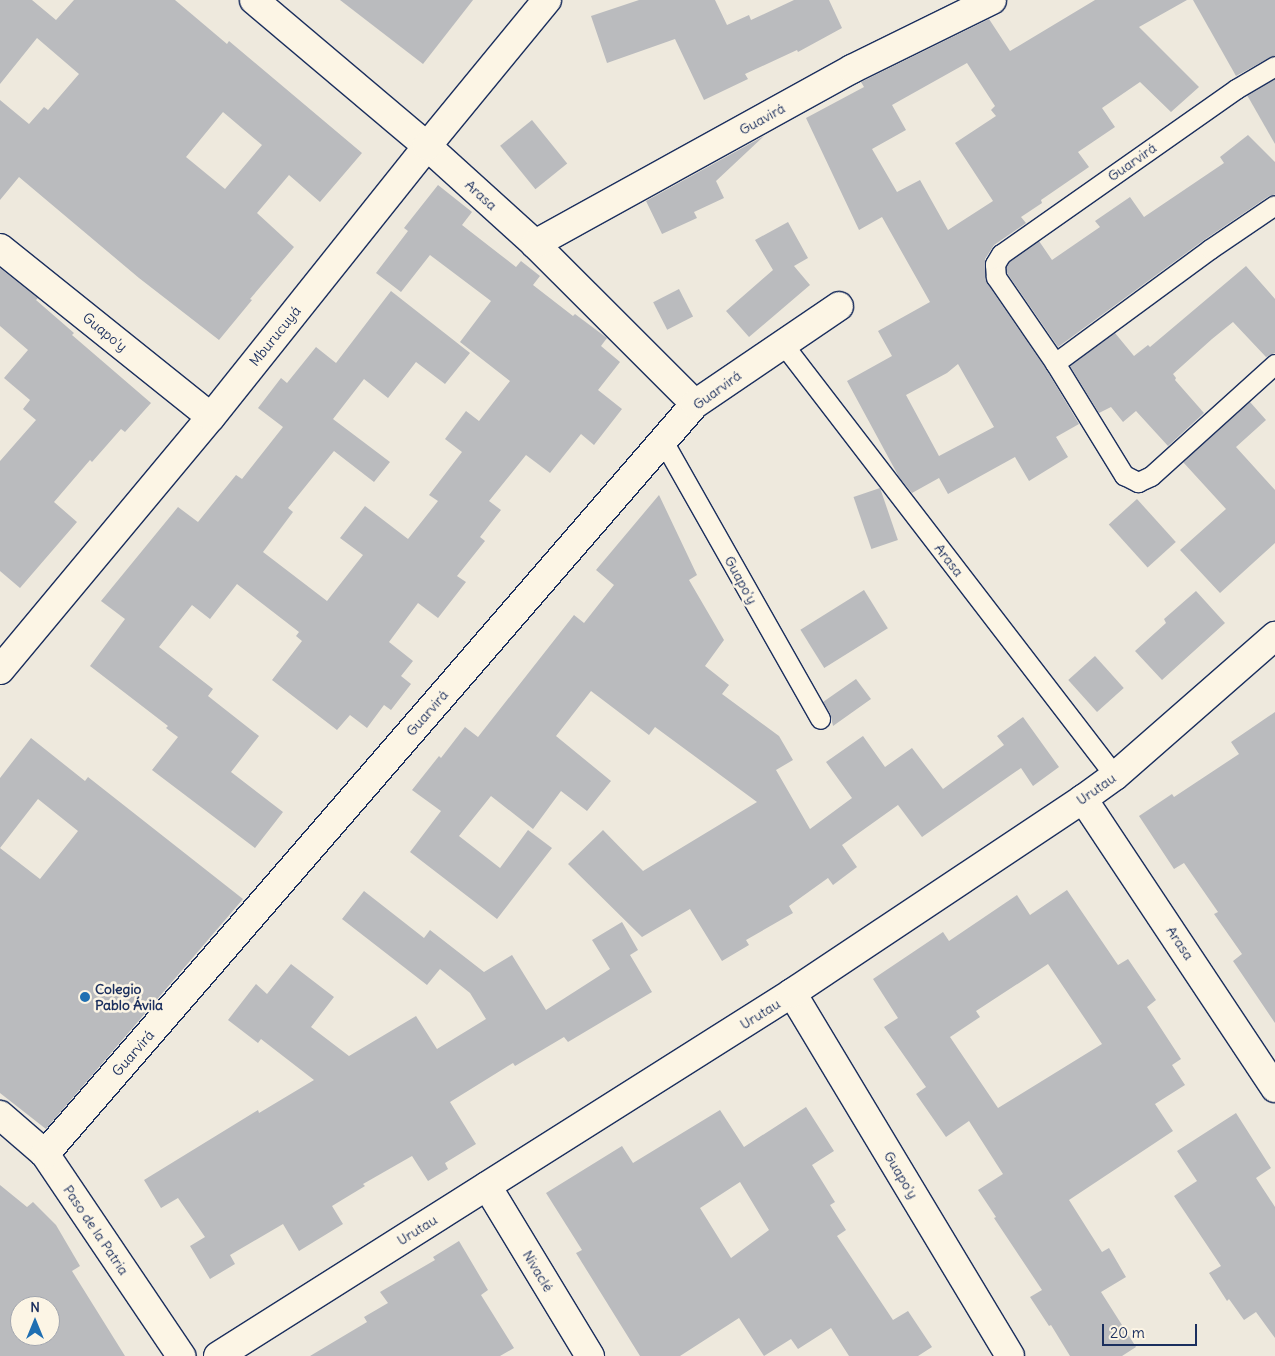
<!DOCTYPE html>
<html>
<head>
<meta charset="utf-8">
<style>
	body { margin:0 }
	#map { position:relative; width:1275px; height:1356px; overflow:hidden; background:#eee9dd; font-family:Delius,sans-serif }
	div>[style] { position:absolute }
	.building>* { inset:0; background:#babbbe; transform-origin:0 0 }
	.roads { filter:drop-shadow(1px 0 #1b2f5e) drop-shadow(-1px 0 #1b2f5e) drop-shadow(0 1px #1b2f5e) drop-shadow(0 -1px #1b2f5e) }
	.lane>* { height:19px; margin:-9.5px; padding:0 9.5px; transform-origin:9.5px; border-radius:9.5px; background:#fcf5e5 }
	.street>* { height:28px; margin:-14px; padding:0 14px; transform-origin:14px; border-radius:14px; background:#fcf5e5 }
	.dots>* { width:14px; height:14px; translate:-50% -50%; box-sizing:border-box; border:2px solid #fcf5e5; border-radius:50% }
	span { translate:-50% -50%; white-space:nowrap; text-align:center; line-height:1.15; -webkit-text-stroke:5px #fcf5e5; paint-order:stroke }
	.street-label { font-size:14px; color:#1b2f5e }
	.poi-label { font-size:14px; color:#1b2f5e; font-weight:700 }
	.left { translate:0 -50%; text-align:left }
	.north { position:absolute; left:10px; top:1296px; width:50px; height:50px; box-sizing:border-box; background:#fcf5e5; border:1px solid #a2a6af; border-radius:50%; rotate:0deg; font-size:14px; font-weight:700; line-height:20px; text-align:center; color:#1b2f5e }
	.north::after { content:''; display:block; margin:auto; width:18px; height:22px; background:#1f6fb2; clip-path:polygon(50% 0,100% 100%,50% 72%,0 100%) }
	.scale { position:absolute; left:1102px; top:1324px; width:95px; height:22px; box-sizing:border-box; border:2px solid #1b2f5e; border-top:0; padding-left:6px; font-size:15px; line-height:18px; white-space:nowrap; color:#1b2f5e; -webkit-text-stroke:4px #fcf5e5; paint-order:stroke }
</style>
</head>
<body>
<div id="map">
	<div class="building">
		<div style="clip-path:polygon(evenodd,0 0,32px 0,56px 20px,74px 0,175px 0,227px 44px,229px 41px,362px 153px,320px 202px,289px 175px,257px 213px,294px 247px,250px 299px,252px 300px,219px 340px,139px 278px,19px 177px,0 200px,0 100px,29px 124px,44px 107px,48px 110px,79px 74px,37px 38px,0 84px,0 0,223px 112px,262px 145px,225px 189px,186px 157px,223px 112px)"></div>
		<div style="clip-path:polygon(340px 0,473px 0,423px 64px)"></div>
		<div style="clip-path:polygon(639px 0,715px 0,727px 25px,749px 15px,751px 20px,794px 0,829px 0,842px 28px,798px 52px,797px 50px,745px 74px,748px 79px,704px 100px,675px 39px,607px 63px,591px 16px)"></div>
		<div style="clip-path:polygon(evenodd,1095px 0,1187px 0,1139px 27px,1199px 87px,1171px 112px,1140px 82px,1102px 108px,1115px 127px,1078px 152px,1089px 167px,1041px 200px,1042px 203px,1021px 217px,1026px 223px,994px 245px,985px 259px,987px 283px,1046px 369px,1079px 424px,1056px 437px,1068px 457px,1029px 481px,1015px 457px,948px 494px,939px 478px,912px 493px,899px 477px,847px 381px,892px 356px,878px 331px,930px 302px,882px 217px,859px 230px,806px 118px,864px 87px,861px 82px,989px 19px,1010px 51px,1095px 0,967px 63px,995px 106px,991px 110px,996px 116px,955px 143px,993px 201px,948px 230px,920px 180px,897px 192px,872px 149px,906px 130px,892px 105px,967px 63px,1095px 0,958px 364px,994px 427px,939px 456px,906px 395px,947px 373px,958px 364px)"></div>
		<div style="clip-path:polygon(1193px 0,1275px 0,1275px 55px,1236px 76px)"></div>
		<div style="clip-path:polygon(1275px 79px,1275px 144px,1247px 95px)"></div>
		<div style="left:532px;top:120px;width:56px;height:41px;rotate:51deg"></div>
		<div style="clip-path:polygon(1248px 135px,1275px 162px,1275px 194px,1269px 196px,1204px 240px,1058px 347px,1007px 273px,1006px 267px,1009px 262px,1039px 241px,1052px 260px,1100px 227px,1095px 221px,1130px 197px,1144px 217px,1224px 163px,1220px 157px)"></div>
		<div style="clip-path:polygon(764px 136px,716px 181px,724px 198px,694px 212px,697px 218px,662px 234px,646px 201px)"></div>
		<div style="clip-path:polygon(438px 185px,472px 212px,462px 225px,516px 267px,521px 261px,540px 276px,533px 285px,573px 316px,575px 314px,607px 338px,601px 346px,620px 362px,598px 390px,622px 409px,594px 445px,581px 434px,550px 473px,526px 455px,489px 501px,501px 510px,480px 537px,485px 541px,457px 576px,466px 582px,438px 618px,418px 603px,389px 642px,413px 661px,401px 676px,411px 684px,391px 710px,384px 705px,367px 728px,350px 715px,337px 730px,272px 680px,302px 641px,296px 636px,299px 632px,237px 584px,210px 619px,192px 605px,159px 647px,213px 689px,208px 696px,259px 736px,231px 772px,283px 812px,255px 848px,152px 770px,178px 737px,166px 728px,168px 726px,90px 666px,125px 619px,101px 601px,178px 507px,198px 522px,236px 475px,242px 479px,283px 427px,258px 408px,281px 378px,287px 383px,316px 347px,336px 363px,391px 291px,470px 353px,445px 384px,416px 362px,388px 398px,364px 379px,333px 419px,390px 462px,374px 482px,334px 451px,288px 508px,293px 512px,263px 552px,327px 601px,363px 555px,340px 538px,365px 506px,408px 539px,438px 501px,429px 495px,462px 452px,445px 439px,466px 411px,479px 421px,510px 381px,460px 342px,491px 301px,430px 255px,401px 292px,376px 273px,408px 231px,404px 228px)"></div>
		<div style="clip-path:polygon(788px 222px,808px 258px,794px 266px,810px 285px,749px 337px,726px 311px,773px 270px,755px 240px)"></div>
		<div style="clip-path:polygon(1246px 266px,1275px 299px,1275px 353px,1266px 357px,1233px 322px,1212px 339px,1173px 374px,1176px 378px,1175px 380px,1204px 413px,1168px 446px,1136px 411px,1123px 422px,1111px 407px,1099px 413px,1070px 366px,1115px 333px,1134px 356px,1148px 345px,1150px 347px)"></div>
		<div style="clip-path:polygon(0 268px,38px 298px,36px 300px,74px 333px,72px 335px,151px 403px,125px 432px,121px 429px,92px 462px,90px 460px,54px 502px,77px 522px,20px 588px,0 571px,0 461px,36px 420px,23px 409px,30px 400px,4px 378px,28px 350px,0 326px)"></div>
		<div style="left:679px;top:289px;width:31px;height:29px;rotate:63deg"></div>
		<div style="clip-path:polygon(1250px 402px,1266px 420px,1236px 447px,1275px 490px,1275px 543px,1220px 593px,1180px 550px,1226px 509px,1183px 462px)"></div>
		<div style="left:880px;top:488px;width:55px;height:28px;rotate:71deg"></div>
		<div style="clip-path:polygon(659px 495px,697px 575px,689px 580px,724px 640px,705px 666px,729px 685px,722px 694px,779px 736px,793px 760px,776px 770px,810px 829px,852px 798px,826px 762px,863px 736px,885px 767px,912px 748px,943px 789px,1004px 745px,997px 736px,1023px 717px,1059px 767px,1033px 786px,1021px 768px,922px 837px,898px 805px,842px 845px,857px 867px,833px 885px,828px 878px,789px 906px,793px 913px,746px 940px,749px 945px,722px 961px,690px 909px,642px 937px,568px 864px,603px 830px,643px 871px,757px 802px,655px 727px,649px 735px,591px 691px,556px 736px,611px 781px,587px 811px,561px 791px,533px 829px,491px 796px,459px 836px,500px 868px,528px 830px,552px 848px,497px 919px,410px 852px,441px 811px,412px 790px,439px 756px,441px 758px,465px 727px,478px 737px,574px 615px,584px 623px,614px 585px,596px 570px)"></div>
		<div style="left:1137px;top:499px;width:58px;height:38px;rotate:48deg"></div>
		<div style="left:864px;top:590px;width:45px;height:75px;rotate:58deg"></div>
		<div style="clip-path:polygon(1196px 591px,1225px 623px,1162px 680px,1135px 651px,1166px 623px,1164px 619px)"></div>
		<div style="left:1095px;top:656px;width:43px;height:36px;rotate:48deg"></div>
		<div style="clip-path:polygon(856px 679px,871px 699px,833px 726px,830px 713px,823px 702px)"></div>
		<div style="clip-path:polygon(1275px 712px,1275px 1023px,1233px 961px,1242px 954px,1214px 914px,1218px 912px,1184px 863px,1174px 869px,1139px 816px,1172px 794px,1174px 797px,1239px 754px,1231px 742px)"></div>
		<div style="clip-path:polygon(evenodd,31px 738px,85px 781px,88px 777px,243px 899px,46px 1129px,0 1093px,0 778px,31px 738px,38px 799px,78px 831px,40px 879px,0 848px,38px 799px)"></div>
		<div style="clip-path:polygon(evenodd,1067px 890px,1118px 965px,1128px 959px,1156px 1000px,1147px 1007px,1181px 1059px,1172px 1065px,1185px 1085px,1155px 1104px,1173px 1131px,1069px 1200px,1102px 1252px,1109px 1248px,1126px 1277px,1101px 1292px,1136px 1347px,1122px 1356px,1070px 1356px,1051px 1325px,1049px 1326px,1030px 1297px,1042px 1290px,994px 1218px,996px 1217px,978px 1190px,1003px 1174px,969px 1121px,946px 1137px,916px 1094px,926px 1087px,884px 1027px,898px 1018px,873px 979px,943px 932px,949px 941px,1017px 895px,1030px 915px,1067px 890px,1048px 964px,1102px 1044px,998px 1108px,950px 1037px,980px 1017px,976px 1011px,1048px 964px)"></div>
		<div style="clip-path:polygon(364px 891px,424px 938px,430px 930px,484px 972px,512px 955px,546px 1010px,610px 969px,592px 940px,622px 922px,638px 950px,630px 955px,652px 992px,568px 1042px,564px 1037px,515px 1066px,513px 1063px,450px 1102px,476px 1144px,445px 1163px,448px 1169px,428px 1181px,412px 1156px,363px 1184px,365px 1186px,332px 1206px,343px 1224px,299px 1251px,283px 1224px,230px 1255px,235px 1264px,210px 1279px,190px 1246px,205px 1237px,178px 1198px,161px 1208px,144px 1180px,258px 1110px,259px 1113px,314px 1080px,261px 1039px,258px 1043px,228px 1020px,256px 984px,267px 994px,291px 964px,334px 997px,311px 1027px,349px 1056px,416px 1016px,437px 1049px,486px 1019px,470px 993px,440px 969px,427px 985px,342px 919px)"></div>
		<div style="clip-path:polygon(evenodd,806px 1107px,834px 1151px,812px 1165px,835px 1202px,830px 1205px,846px 1230px,837px 1236px,893px 1320px,908px 1311px,932px 1347px,918px 1356px,849px 1356px,831px 1328px,798px 1349px,791px 1339px,764px 1356px,739px 1318px,680px 1356px,640px 1356px,576px 1253px,582px 1250px,546px 1193px,622px 1146px,633px 1163px,720px 1110px,744px 1147px,806px 1107px,740px 1182px,769px 1230px,731px 1258px,700px 1208px,740px 1182px)"></div>
		<div style="clip-path:polygon(1236px 1113px,1271px 1168px,1256px 1178px,1275px 1207px,1275px 1338px,1256px 1312px,1244px 1320px,1229px 1299px,1227px 1301px,1209px 1273px,1221px 1266px,1174px 1196px,1197px 1181px,1177px 1151px)"></div>
		<div style="clip-path:polygon(evenodd,0 1185px,27px 1207px,33px 1202px,56px 1225px,80px 1266px,72px 1271px,125px 1356px,0 1356px,0 1185px,20px 1306px,50px 1306px,50px 1336px,20px 1336px,20px 1306px)"></div>
		<div style="clip-path:polygon(459px 1241px,488px 1290px,481px 1295px,514px 1348px,500px 1356px,310px 1356px,367px 1322px,364px 1317px,388px 1303px,380px 1292px,435px 1260px,433px 1257px)"></div>
	</div>
	<div class="roads">
		<div class="lane">
			<div style="left:1275px;top:66px;width:45px;rotate:149.5deg"></div>
			<div style="left:1236px;top:89px;width:287px;rotate:144.9deg"></div>
			<div style="left:1001px;top:254px;width:12px;rotate:121deg"></div>
			<div style="left:995px;top:264px;width:13px;rotate:86deg"></div>
			<div style="left:996px;top:277px;width:104px;rotate:55.5deg"></div>
			<div style="left:1055px;top:363px;width:132px;rotate:58.4deg"></div>
			<div style="left:1124px;top:475px;width:16px;rotate:27deg"></div>
			<div style="left:1138px;top:482px;width:14px;rotate:-25deg"></div>
			<div style="left:1151px;top:476px;width:167px;rotate:-42.1deg"></div>
			<div style="left:783px;top:344px;width:545px;rotate:52.46deg"></div>
			<div style="left:1055px;top:363px;width:192px;rotate:-36.3deg"></div>
			<div style="left:1210px;top:249px;width:78px;rotate:-34.1deg"></div>
			<div style="left:663px;top:441px;width:319px;rotate:60.5deg"></div>
		</div>
		<div class="street">
			<div style="left:254px;top:0;width:226px;rotate:40.2deg"></div>
			<div style="left:427px;top:146px;width:146px;rotate:42.2deg"></div>
			<div style="left:535px;top:244px;width:226px;rotate:45deg"></div>
			<div style="left:535px;top:244px;width:362px;rotate:-28.9deg"></div>
			<div style="left:852px;top:69px;width:156px;rotate:-26.2deg"></div>
			<div style="left:0;top:248px;width:270px;rotate:38.7deg"></div>
			<div style="left:0;top:670px;width:329px;rotate:-50.2deg"></div>
			<div style="left:211px;top:417px;width:347px;rotate:-51.4deg"></div>
			<div style="left:427px;top:146px;width:189px;rotate:-50.6deg"></div>
			<div style="left:1083px;top:799px;width:347px;rotate:56.4deg"></div>
			<div style="left:792px;top:993px;width:423px;rotate:59deg"></div>
			<div style="left:0;top:1115px;width:60px;rotate:40.9deg"></div>
			<div style="left:45px;top:1154px;width:244px;rotate:56deg"></div>
			<div style="left:45px;top:1154px;width:992px;rotate:-49.09deg"></div>
			<div style="left:695px;top:404px;width:174px;rotate:-34.2deg"></div>
			<div style="left:487px;top:1186px;width:199px;rotate:58.8deg"></div>
			<div style="left:218px;top:1356px;width:679px;rotate:-32.31deg"></div>
			<div style="left:792px;top:993px;width:350px;rotate:-33.7deg"></div>
			<div style="left:1083px;top:799px;width:39px;rotate:-36deg"></div>
			<div style="left:1115px;top:776px;width:213px;rotate:-41.2deg"></div>
		</div>
	</div>
	<div class="dots">
		<div style="left:85px;top:997px;background:#1f6fb2"></div>
	</div>
	<div class="street-label">
		<span style="left:762px;top:119px;rotate:-29deg">Guavirá</span>
		<span style="left:1132px;top:162px;rotate:-35deg">Guarvirá</span>
		<span style="left:481px;top:195px;rotate:42deg">Arasa</span>
		<span style="left:105px;top:332px;rotate:39deg">Guapo'y</span>
		<span style="left:275px;top:336px;rotate:-51deg">Mburucuyá</span>
		<span style="left:717px;top:390px;rotate:-36deg">Guarvirá</span>
		<span style="left:949px;top:560px;rotate:52deg">Arasa</span>
		<span style="left:741px;top:580px;rotate:61deg">Guapo'y</span>
		<span style="left:427px;top:713px;rotate:-49deg">Guarvirá</span>
		<span style="left:1096px;top:789px;rotate:-35deg">Urutau</span>
		<span style="left:1180px;top:943px;rotate:56deg">Arasa</span>
		<span style="left:760px;top:1014px;rotate:-32deg">Urutau</span>
		<span style="left:133px;top:1053px;rotate:-49deg">Guarvirá</span>
		<span style="left:901px;top:1175px;rotate:59deg">Guapo'y</span>
		<span style="left:96px;top:1230px;rotate:56deg">Paso de la Patria</span>
		<span style="left:417px;top:1230px;rotate:-32deg">Urutau</span>
		<span style="left:538px;top:1271px;rotate:59deg">Nivaclé</span>
	</div>
	<div class="poi-label">
		<span class="left" style="left:95px;top:997px">Colegio<br>Pablo Ávila</span>
	</div>
	<div class="north">N</div>
	<div class="scale">20 m</div>
</div>
</body>
</html>
